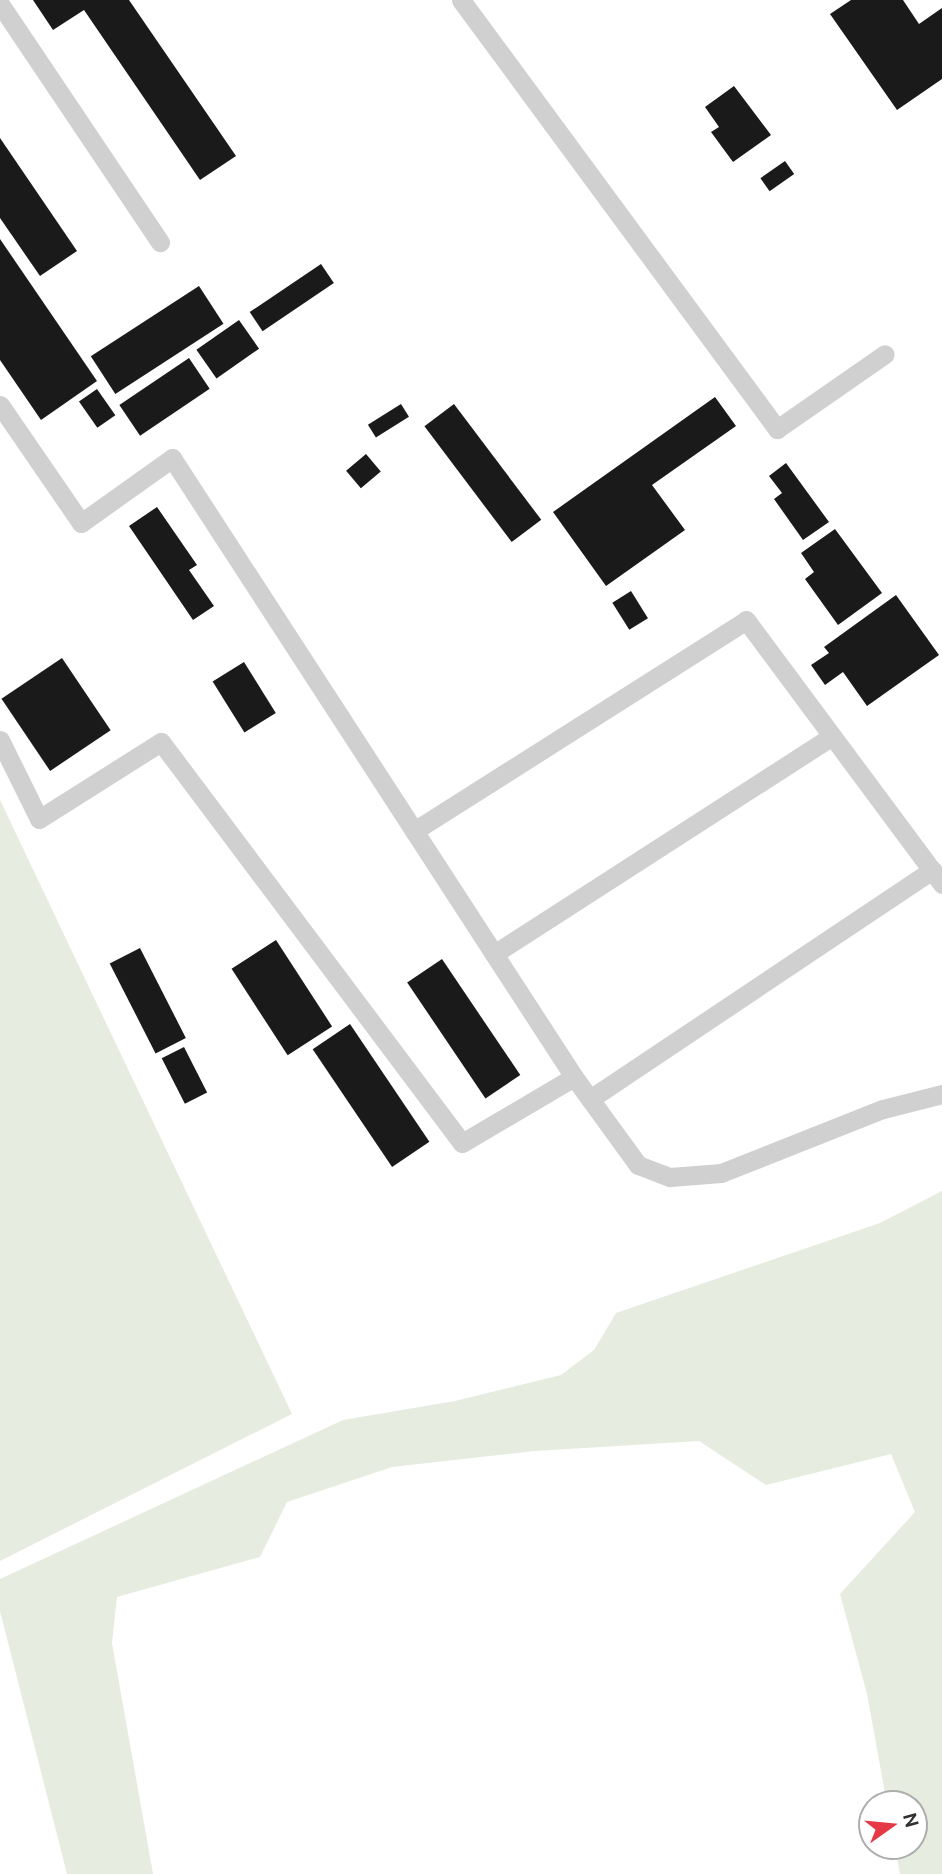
<!DOCTYPE html>
<html>
<head>
<meta charset="utf-8">
<style>
	body { margin:0 }
	#map { position:relative; width:942px; height:1874px; overflow:hidden; background:#fff; font-family:Ubuntu,sans-serif }
	div>[style] { position:absolute }
	.green>* { inset:0; background:#e6ecdf }
	.building>* { inset:0; background:#1a1a1a; transform-origin:0 0 }
	.service>* { height:19px; margin:-9.5px; padding:0 9.5px; transform-origin:9.5px; border-radius:9.5px; background:#d0d0d0 }
	span { translate:-50% -50%; white-space:nowrap; text-align:center; line-height:1.15; -webkit-text-stroke:7px #fff; paint-order:stroke }
	.north { position:absolute; left:858px; top:1790px; width:70px; height:70px; box-sizing:border-box; background:#fff; border:2px solid #adadad; border-radius:50%; rotate:75deg; font-size:19px; font-weight:700; line-height:28px; text-align:center; color:#333 }
	.north::after { content:''; display:block; margin:auto; width:24px; height:32px; background:#e63946; clip-path:polygon(50% 0,100% 100%,50% 72%,0 100%) }
</style>
</head>
<body>
<div id="map">
	<div class="green">
		<div style="clip-path:polygon(0 800px,292px 1414px,0 1561px)"></div>
		<div style="clip-path:polygon(942px 1191px,942px 1874px,900px 1874px,895px 1846px,914px 1846px,914px 1804px,887px 1804px,867px 1694px,840px 1594px,915px 1512px,891px 1454px,766px 1485px,699px 1441px,535px 1451px,392px 1467px,287px 1502px,260px 1557px,117px 1597px,112px 1643px,153px 1874px,67px 1874px,0 1611px,0 1579px,343px 1420px,455px 1401px,561px 1375px,594px 1350px,616px 1313px,880px 1223px)"></div>
	</div>
	<div class="building">
		<div style="clip-path:polygon(33px 0,129px 0,236px 156px,200px 180px,84px 10px,53px 30px)"></div>
		<div style="clip-path:polygon(851px 0,903px 0,919px 24px,942px 8px,942px 79px,897px 110px,830px 14px)"></div>
		<div style="clip-path:polygon(734px 86px,771px 135px,733px 162px,711px 132px,719px 127px,705px 107px)"></div>
		<div style="clip-path:polygon(0 138px,77px 251px,40px 276px,0 218px)"></div>
		<div style="left:785px;top:161px;width:16px;height:30px;rotate:55deg"></div>
		<div style="clip-path:polygon(0 239px,97px 381px,41px 420px,0 360px)"></div>
		<div style="left:321px;top:264px;width:23px;height:86px;rotate:56deg"></div>
		<div style="left:199px;top:286px;width:45px;height:129px;rotate:57deg"></div>
		<div style="left:239px;top:320px;width:35px;height:52px;rotate:55deg"></div>
		<div style="left:189px;top:358px;width:37px;height:84px;rotate:56deg"></div>
		<div style="left:97px;top:389px;width:32px;height:22px;rotate:55deg"></div>
		<div style="clip-path:polygon(715px 397px,736px 426px,652px 485px,685px 530px,606px 586px,553px 512px)"></div>
		<div style="left:401px;top:404px;width:15px;height:39px;rotate:58deg"></div>
		<div style="left:454px;top:404px;width:145px;height:37px;rotate:53deg"></div>
		<div style="left:366px;top:454px;width:23px;height:26px;rotate:50deg"></div>
		<div style="clip-path:polygon(786px 463px,829px 522px,803px 540px,774px 499px,782px 493px,769px 476px)"></div>
		<div style="clip-path:polygon(157px 507px,197px 565px,189px 570px,214px 606px,193px 620px,129px 526px)"></div>
		<div style="clip-path:polygon(835px 529px,882px 593px,838px 625px,805px 579px,814px 572px,801px 553px)"></div>
		<div style="left:631px;top:591px;width:32px;height:22px;rotate:58deg"></div>
		<div style="clip-path:polygon(896px 595px,939px 655px,867px 706px,843px 672px,825px 685px,811px 665px,829px 653px,824px 647px)"></div>
		<div style="left:62px;top:658px;width:87px;height:73px;rotate:56deg"></div>
		<div style="left:244px;top:662px;width:60px;height:37px;rotate:58deg"></div>
		<div style="left:276px;top:940px;width:103px;height:53px;rotate:57deg"></div>
		<div style="left:140px;top:948px;width:101px;height:34px;rotate:63deg"></div>
		<div style="left:442px;top:959px;width:140px;height:42px;rotate:56deg"></div>
		<div style="left:350px;top:1024px;width:142px;height:45px;rotate:56deg"></div>
		<div style="left:184px;top:1047px;width:51px;height:25px;rotate:63deg"></div>
	</div>
	<div class="service">
		<div style="left:461px;top:0;width:533px;rotate:53.62deg"></div>
		<div style="left:777px;top:429px;width:131px;rotate:-34.8deg"></div>
		<div style="left:0;top:4px;width:287px;rotate:56.1deg"></div>
		<div style="left:0;top:405px;width:143px;rotate:55.5deg"></div>
		<div style="left:81px;top:523px;width:112px;rotate:-35.5deg"></div>
		<div style="left:172px;top:458px;width:738px;rotate:57deg"></div>
		<div style="left:574px;top:1077px;width:109px;rotate:54deg"></div>
		<div style="left:638px;top:1165px;width:34px;rotate:21deg"></div>
		<div style="left:670px;top:1177px;width:51px;rotate:-4.5deg"></div>
		<div style="left:721px;top:1173px;width:174px;rotate:-21.6deg"></div>
		<div style="left:883px;top:1109px;width:61px;rotate:-14.3deg"></div>
		<div style="left:0;top:740px;width:88px;rotate:63.7deg"></div>
		<div style="left:39px;top:819px;width:144px;rotate:-32.3deg"></div>
		<div style="left:161px;top:742px;width:501px;rotate:53.11deg"></div>
		<div style="left:462px;top:1143px;width:130px;rotate:-30.5deg"></div>
		<div style="left:414px;top:831px;width:393px;rotate:-32.4deg"></div>
		<div style="left:746px;top:620px;width:329px;rotate:53.4deg"></div>
		<div style="left:494px;top:954px;width:402px;rotate:-32.8deg"></div>
		<div style="left:590px;top:1099px;width:412px;rotate:-33.8deg"></div>
	</div>
	<div class="north">N</div>
</div>
</body>
</html>
